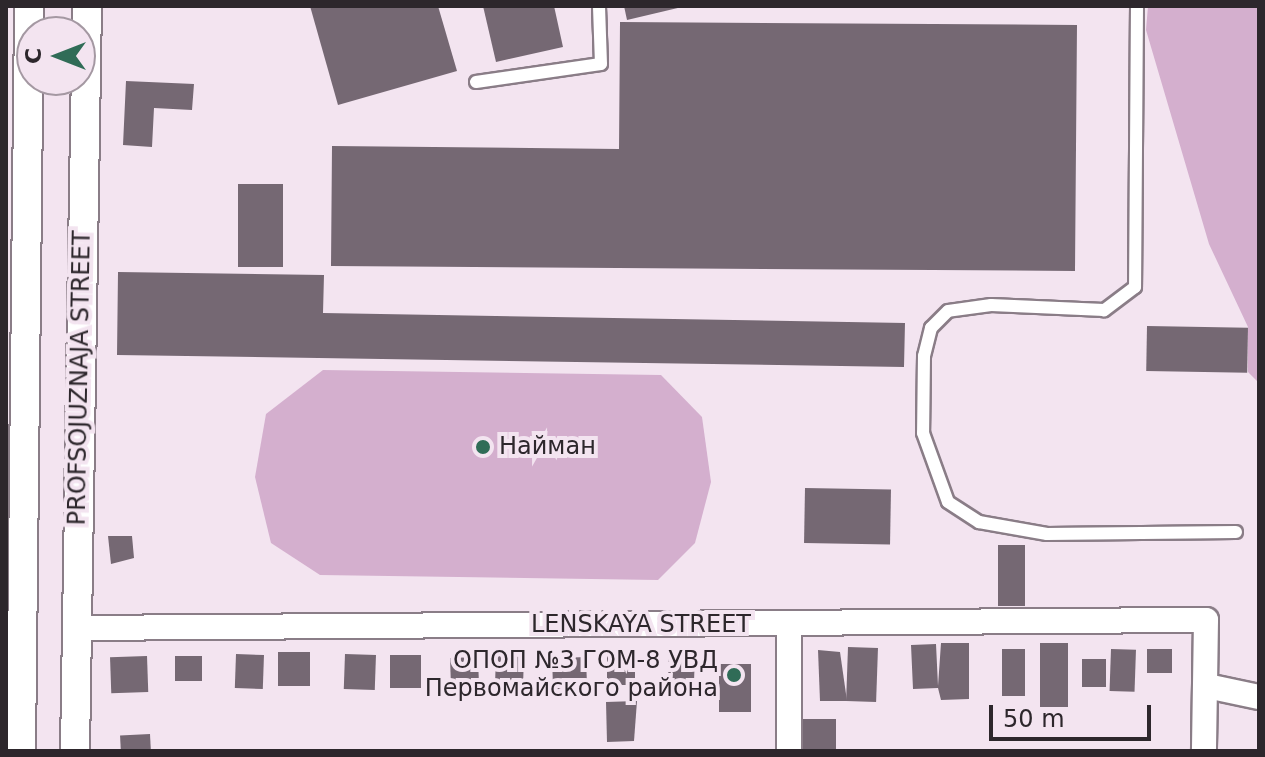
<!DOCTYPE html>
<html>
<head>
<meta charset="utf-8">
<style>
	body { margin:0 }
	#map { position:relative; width:1265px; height:757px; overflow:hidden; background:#f3e4f0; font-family:"DejaVu Sans",sans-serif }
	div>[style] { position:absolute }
	.green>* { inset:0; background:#d4afce }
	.building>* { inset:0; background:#756873; transform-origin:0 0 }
	.roads { filter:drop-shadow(2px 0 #8a7d87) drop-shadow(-2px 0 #8a7d87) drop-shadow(0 2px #8a7d87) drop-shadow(0 -2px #8a7d87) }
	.service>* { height:12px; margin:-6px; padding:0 6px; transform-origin:6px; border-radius:6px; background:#fff }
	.minor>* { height:24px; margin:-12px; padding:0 12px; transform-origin:12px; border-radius:12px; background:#fff }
	.tertiary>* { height:28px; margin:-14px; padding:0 14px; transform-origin:14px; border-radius:14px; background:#fff }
	.dots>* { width:22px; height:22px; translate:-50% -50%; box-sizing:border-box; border:4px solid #f3e4f0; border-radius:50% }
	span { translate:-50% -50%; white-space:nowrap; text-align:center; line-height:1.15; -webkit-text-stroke:8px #f3e4f0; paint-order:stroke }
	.street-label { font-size:24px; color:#2d272c }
	.poi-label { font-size:24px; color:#2d272c }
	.left { translate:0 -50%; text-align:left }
	.right { translate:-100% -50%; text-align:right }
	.frame { position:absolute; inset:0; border:8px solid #2d272c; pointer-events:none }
	.north { position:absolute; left:16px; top:16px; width:80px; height:80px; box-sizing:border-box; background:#f3e4f0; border:2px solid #a498a2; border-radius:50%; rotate:270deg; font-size:22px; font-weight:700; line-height:32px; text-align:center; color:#2d272c }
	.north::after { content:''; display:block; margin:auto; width:28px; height:36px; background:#306c57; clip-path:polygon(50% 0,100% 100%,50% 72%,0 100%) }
	.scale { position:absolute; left:989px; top:705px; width:162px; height:36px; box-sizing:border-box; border:4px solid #2d272c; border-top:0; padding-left:10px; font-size:24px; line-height:28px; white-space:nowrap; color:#2d272c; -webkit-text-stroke:6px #f3e4f0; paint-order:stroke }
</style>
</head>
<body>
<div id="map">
	<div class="green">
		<div style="clip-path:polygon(1148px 6px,1259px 6px,1259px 407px,1259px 383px,1248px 372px,1248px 327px,1209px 244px,1146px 30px)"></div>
		<div style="clip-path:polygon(323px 370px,661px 375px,702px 417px,711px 482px,695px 543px,658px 580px,320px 575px,271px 543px,255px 477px,266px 414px)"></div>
	</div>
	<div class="building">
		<div style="clip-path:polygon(310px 6px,438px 6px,457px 71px,338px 105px)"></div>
		<div style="clip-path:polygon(483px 6px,554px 6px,563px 47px,496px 62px)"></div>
		<div style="clip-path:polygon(624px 6px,682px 6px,682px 7px,627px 20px)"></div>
		<div style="clip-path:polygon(620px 22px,1077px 25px,1075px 271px,331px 266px,332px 146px,619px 149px)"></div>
		<div style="clip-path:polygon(126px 81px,194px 84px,192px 110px,154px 108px,152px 147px,123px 145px)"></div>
		<div style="left:238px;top:184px;width:45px;height:83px"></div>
		<div style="clip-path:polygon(118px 272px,324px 275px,323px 313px,905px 323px,904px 367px,117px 355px)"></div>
		<div style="left:1147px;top:326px;width:101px;height:45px;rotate:1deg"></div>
		<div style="left:805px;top:488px;width:86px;height:55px;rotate:1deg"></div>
		<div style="clip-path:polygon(108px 536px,132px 536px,134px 558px,111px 564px)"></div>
		<div style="left:998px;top:545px;width:27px;height:61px"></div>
		<div style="clip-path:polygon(941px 643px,969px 643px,969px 699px,941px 700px,938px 688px,913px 689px,911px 645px,936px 644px,938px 686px)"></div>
		<div style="left:1040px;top:643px;width:28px;height:64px"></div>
		<div style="left:848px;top:647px;width:30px;height:54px;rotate:2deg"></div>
		<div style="left:1025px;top:649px;width:47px;height:23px;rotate:90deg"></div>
		<div style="left:1111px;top:649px;width:25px;height:42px;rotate:2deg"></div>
		<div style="left:1147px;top:649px;width:25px;height:24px"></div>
		<div style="clip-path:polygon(818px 650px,840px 652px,847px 701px,820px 701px)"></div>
		<div style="left:278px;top:652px;width:32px;height:34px"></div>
		<div style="left:669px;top:653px;width:26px;height:33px;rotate:2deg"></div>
		<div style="left:236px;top:654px;width:28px;height:34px;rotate:2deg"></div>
		<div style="left:345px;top:654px;width:31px;height:35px;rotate:2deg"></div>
		<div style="left:390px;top:655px;width:31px;height:33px"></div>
		<div style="left:147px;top:656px;width:36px;height:37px;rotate:88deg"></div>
		<div style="left:175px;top:656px;width:27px;height:25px"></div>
		<div style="left:496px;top:656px;width:28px;height:30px;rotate:2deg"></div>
		<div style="left:607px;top:656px;width:28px;height:29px"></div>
		<div style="left:478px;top:657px;width:33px;height:28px;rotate:88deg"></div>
		<div style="left:586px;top:657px;width:31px;height:34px;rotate:88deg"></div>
		<div style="left:1082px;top:659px;width:24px;height:28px"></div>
		<div style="left:719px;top:664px;width:32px;height:48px"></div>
		<div style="clip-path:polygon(637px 701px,634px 741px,607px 742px,606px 702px)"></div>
		<div style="left:836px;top:719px;width:32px;height:34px;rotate:90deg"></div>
		<div style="left:150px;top:734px;width:17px;height:30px;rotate:87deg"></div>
	</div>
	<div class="roads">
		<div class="service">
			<div style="left:1137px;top:6px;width:281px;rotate:90.4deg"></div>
			<div style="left:1135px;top:287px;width:39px;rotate:143deg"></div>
			<div style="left:1104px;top:310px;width:113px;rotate:-177.5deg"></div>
			<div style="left:991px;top:305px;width:43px;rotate:172.1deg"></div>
			<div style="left:948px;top:311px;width:24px;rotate:135deg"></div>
			<div style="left:931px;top:328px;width:29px;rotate:104deg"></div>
			<div style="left:924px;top:356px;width:77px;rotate:90.7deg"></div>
			<div style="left:923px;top:433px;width:73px;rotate:70.1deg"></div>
			<div style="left:948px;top:502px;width:37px;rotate:33deg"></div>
			<div style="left:979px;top:522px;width:69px;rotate:10deg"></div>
			<div style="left:1047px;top:534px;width:189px;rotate:-0.6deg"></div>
			<div style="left:476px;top:82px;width:126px;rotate:-8.2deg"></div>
			<div style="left:601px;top:64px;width:58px;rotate:-92deg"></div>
		</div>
		<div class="minor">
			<div style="left:75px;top:628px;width:1131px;rotate:-0.41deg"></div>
			<div style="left:1206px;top:620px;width:131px;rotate:90.9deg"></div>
			<div style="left:1207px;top:686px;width:53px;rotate:11.9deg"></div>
			<div style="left:789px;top:751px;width:126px;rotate:-90deg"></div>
		</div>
		<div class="tertiary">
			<div style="left:21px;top:751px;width:745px;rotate:-89.38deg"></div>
			<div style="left:75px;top:751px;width:745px;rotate:-89.08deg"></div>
		</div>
	</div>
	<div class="dots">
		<div style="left:483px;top:447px;background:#306c57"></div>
		<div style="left:734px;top:675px;background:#306c57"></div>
	</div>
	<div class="street-label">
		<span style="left:80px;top:378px;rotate:-89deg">PROFSOJUZNAJA STREET</span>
		<span style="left:641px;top:625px">LENSKAYA STREET</span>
	</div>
	<div class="poi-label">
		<span class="left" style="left:499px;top:447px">Найман</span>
		<span class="right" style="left:718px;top:675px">ОПОП №3 ГОМ-8 УВД<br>Первомайского района</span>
	</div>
	<div class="frame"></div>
	<div class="north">С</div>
	<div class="scale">50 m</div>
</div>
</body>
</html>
